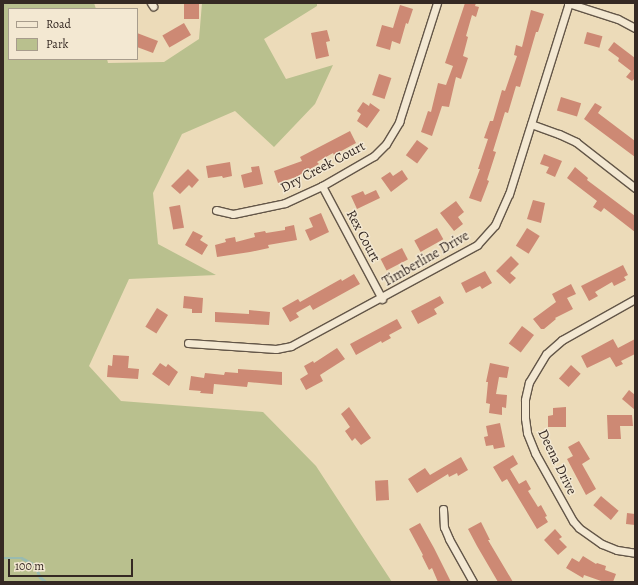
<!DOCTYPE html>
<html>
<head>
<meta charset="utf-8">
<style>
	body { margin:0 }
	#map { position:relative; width:638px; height:585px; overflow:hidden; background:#ecdbb9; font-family:Alegreya,serif }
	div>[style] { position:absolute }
	.green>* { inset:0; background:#b9c08e }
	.stream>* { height:2.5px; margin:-1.25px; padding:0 1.25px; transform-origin:1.25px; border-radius:1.25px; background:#99bbb0 }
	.building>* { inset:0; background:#cd8974; transform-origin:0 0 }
	.roads { filter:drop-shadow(1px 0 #635648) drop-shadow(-1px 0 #635648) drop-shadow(0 1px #635648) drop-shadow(0 -1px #635648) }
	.minor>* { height:7px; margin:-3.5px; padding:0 3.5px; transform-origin:3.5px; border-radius:3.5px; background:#f3e8d2 }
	span { translate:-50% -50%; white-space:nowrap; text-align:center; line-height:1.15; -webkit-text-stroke:3px #f3e8d2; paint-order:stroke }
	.street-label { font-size:14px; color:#352923 }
	.frame { position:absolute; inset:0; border:4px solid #352923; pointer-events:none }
	.legend { position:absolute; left:8px; top:8px; width:130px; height:52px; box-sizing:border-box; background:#f3e8d2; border:1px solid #a79c8c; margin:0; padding:5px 7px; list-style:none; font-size:12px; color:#352923 }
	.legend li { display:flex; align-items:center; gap:8px; height:20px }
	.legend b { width:20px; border:1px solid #a79c8c }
	.scale { position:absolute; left:8px; top:559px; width:125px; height:18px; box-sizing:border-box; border:2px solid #352923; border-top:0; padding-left:5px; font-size:12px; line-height:14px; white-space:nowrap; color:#352923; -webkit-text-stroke:3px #f3e8d2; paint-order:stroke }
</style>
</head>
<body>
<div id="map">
	<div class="green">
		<div style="clip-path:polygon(3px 3px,94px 3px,96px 9px,9px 9px,9px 59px,107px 59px,108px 63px,164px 62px,199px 39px,202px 3px,317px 3px,317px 6px,264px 39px,286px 79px,333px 65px,315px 104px,274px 147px,235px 111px,182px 134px,153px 193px,158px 244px,216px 275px,129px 279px,89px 366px,121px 401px,263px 412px,316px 466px,392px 582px,3px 582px)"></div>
	</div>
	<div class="stream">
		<div style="left:3px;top:558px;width:19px"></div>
		<div style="left:22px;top:558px;width:15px;rotate:28deg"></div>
		<div style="left:35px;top:565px;width:13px;rotate:67deg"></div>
		<div style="left:40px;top:577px;width:8px;rotate:40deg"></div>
	</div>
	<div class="building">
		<div style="left:184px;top:3px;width:15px;height:16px"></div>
		<div style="clip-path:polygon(465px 3px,476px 3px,475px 6px,479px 7px,476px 17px,472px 15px,466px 36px,468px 37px,463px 56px,468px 58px,461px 79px,456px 77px,449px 107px,442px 106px,432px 136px,421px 132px,428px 111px,431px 112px,438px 83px,446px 85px,453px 66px,445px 63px)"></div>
		<div style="clip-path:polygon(400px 5px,413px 9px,408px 24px,406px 23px,400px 44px,392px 41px,390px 50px,376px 46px,382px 25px,393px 28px)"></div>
		<div style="clip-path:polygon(531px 10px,544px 14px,538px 32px,536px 32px,520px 87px,516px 86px,508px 113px,505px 112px,493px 151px,496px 152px,487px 180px,489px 181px,481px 202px,469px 198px,480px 169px,478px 169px,488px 139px,484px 138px,490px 121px,493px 121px,502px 90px,505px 91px,517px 56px,514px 55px,516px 45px,522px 47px)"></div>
		<div style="left:184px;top:23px;width:14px;height:25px;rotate:60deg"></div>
		<div style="clip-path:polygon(327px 30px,330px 41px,326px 42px,329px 56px,316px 59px,311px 33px)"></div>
		<div style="left:587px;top:32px;width:16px;height:12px;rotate:15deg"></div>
		<div style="clip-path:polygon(137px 33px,158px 41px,153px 53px,137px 47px)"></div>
		<div style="clip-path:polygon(614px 42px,635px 58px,635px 78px,632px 81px,626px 77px,631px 71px,618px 61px,619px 58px,608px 50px)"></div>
		<div style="left:379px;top:74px;width:13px;height:22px;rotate:18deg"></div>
		<div style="left:561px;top:97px;width:21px;height:14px;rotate:17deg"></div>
		<div style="clip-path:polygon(363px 102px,369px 106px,370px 103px,380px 110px,367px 128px,357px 121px,361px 114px,357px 111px)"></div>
		<div style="clip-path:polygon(595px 103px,602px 107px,598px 113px,635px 141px,635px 157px,584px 119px)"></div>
		<div style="clip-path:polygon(350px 131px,356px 143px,334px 155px,333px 153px,317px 162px,319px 164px,296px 177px,278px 183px,274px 171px,302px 161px,300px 157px)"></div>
		<div style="left:417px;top:140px;width:14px;height:19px;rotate:36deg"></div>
		<div style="clip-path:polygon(544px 154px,562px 161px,555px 177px,546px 173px,549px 167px,540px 164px)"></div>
		<div style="clip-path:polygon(230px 162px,232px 176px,223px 178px,222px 176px,208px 178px,206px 166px)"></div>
		<div style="clip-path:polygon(259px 166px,263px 184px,244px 188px,241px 175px,252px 172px,251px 167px)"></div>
		<div style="clip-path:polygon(575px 167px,588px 178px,587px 180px,635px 216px,635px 232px,604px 208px,601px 212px,593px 207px,597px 201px,567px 178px)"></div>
		<div style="clip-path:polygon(188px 169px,199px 180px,192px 188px,189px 185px,180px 194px,171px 186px)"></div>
		<div style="clip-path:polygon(402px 170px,408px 179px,391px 192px,381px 178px,390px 172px,393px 176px)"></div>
		<div style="clip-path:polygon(376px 190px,380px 198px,357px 209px,351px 196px,363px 191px,365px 195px)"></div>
		<div style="clip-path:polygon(533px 200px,545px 203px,541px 223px,527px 219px)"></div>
		<div style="clip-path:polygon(456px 201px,464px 212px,458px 217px,463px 224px,454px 231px,440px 213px)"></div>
		<div style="left:180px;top:205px;width:23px;height:11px;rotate:80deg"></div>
		<div style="clip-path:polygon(321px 213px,329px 232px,310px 241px,305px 230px,313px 227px,309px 218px)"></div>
		<div style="clip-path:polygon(294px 225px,297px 240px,268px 245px,269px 248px,250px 252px,217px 257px,215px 245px,226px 242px,225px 239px,235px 237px,236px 242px,255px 237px,254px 233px,265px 231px,266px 233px,285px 230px,285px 227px)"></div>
		<div style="left:437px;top:228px;width:13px;height:26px;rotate:61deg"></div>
		<div style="left:527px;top:228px;width:15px;height:21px;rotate:32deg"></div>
		<div style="clip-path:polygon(193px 231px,203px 236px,200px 240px,208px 245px,202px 255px,185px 245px)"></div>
		<div style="left:402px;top:248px;width:13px;height:24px;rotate:63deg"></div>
		<div style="clip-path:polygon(511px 256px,519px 264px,510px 273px,516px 278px,510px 284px,496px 271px)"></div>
		<div style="clip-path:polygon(623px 265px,628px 275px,624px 277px,626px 280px,614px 286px,612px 282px,595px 292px,598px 296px,589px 301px,581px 286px)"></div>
		<div style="clip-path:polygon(485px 271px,492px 283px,482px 289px,480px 286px,466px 293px,461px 283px)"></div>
		<div style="clip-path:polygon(354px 274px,360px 284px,313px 310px,310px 305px,296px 313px,299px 317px,290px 322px,282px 308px,298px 299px,300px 302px,341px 279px,342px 281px)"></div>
		<div style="clip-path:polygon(571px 284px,576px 294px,567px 298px,573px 309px,555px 318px,556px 319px,544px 329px,541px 329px,533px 319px,556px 302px,552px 294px)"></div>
		<div style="clip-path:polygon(184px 296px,203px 298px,202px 313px,192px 313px,192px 309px,183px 308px)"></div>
		<div style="clip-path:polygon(440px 296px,444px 303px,434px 309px,437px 314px,418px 324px,411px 311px)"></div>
		<div style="left:157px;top:308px;width:13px;height:22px;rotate:32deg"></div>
		<div style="clip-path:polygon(249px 310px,270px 312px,269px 325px,215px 322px,215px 312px,249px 314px)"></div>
		<div style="clip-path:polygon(397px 319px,402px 328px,389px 335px,391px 338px,382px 343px,381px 341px,356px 355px,350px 344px)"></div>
		<div style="left:522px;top:326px;width:15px;height:22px;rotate:37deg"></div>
		<div style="clip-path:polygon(613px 339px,618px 348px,635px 339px,635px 354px,621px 361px,623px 364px,616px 367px,610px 357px,587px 368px,581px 356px)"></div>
		<div style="clip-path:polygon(337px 348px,345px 359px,320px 375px,323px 381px,306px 390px,300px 379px,308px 374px,304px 366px,313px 361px,314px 363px)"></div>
		<div style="clip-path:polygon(113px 355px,129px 356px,128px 368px,139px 369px,138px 379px,107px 377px,108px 365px,112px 366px)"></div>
		<div style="clip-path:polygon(160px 363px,166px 367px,168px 364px,178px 372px,169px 386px,152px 374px)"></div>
		<div style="clip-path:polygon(490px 363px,509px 367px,507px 378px,499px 377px,496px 394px,507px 395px,506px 408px,502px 407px,502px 415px,489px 413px,490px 404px,486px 403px,488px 382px,486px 382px)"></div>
		<div style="left:571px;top:365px;width:13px;height:18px;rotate:42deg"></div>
		<div style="clip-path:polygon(238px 369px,282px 372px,282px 385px,248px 382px,247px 387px,214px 384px,213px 394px,200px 393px,201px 391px,189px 390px,191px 376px,204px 378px,205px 373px,224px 375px,225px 372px,238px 373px)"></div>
		<div style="clip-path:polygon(629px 390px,635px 395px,635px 410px,622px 399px)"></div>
		<div style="clip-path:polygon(349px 407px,371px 438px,361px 445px,355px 438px,352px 441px,345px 431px,350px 427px,341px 414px)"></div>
		<div style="clip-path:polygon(566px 407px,566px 427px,548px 427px,548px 416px,553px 415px,553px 408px)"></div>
		<div style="clip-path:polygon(607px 415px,632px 415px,633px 426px,620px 426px,621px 439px,608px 439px)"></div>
		<div style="clip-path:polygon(500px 423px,505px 447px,494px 449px,493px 445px,486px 446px,484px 437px,488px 436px,486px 426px)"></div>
		<div style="clip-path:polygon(579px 441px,590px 459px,582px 464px,596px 489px,586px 495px,567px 459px,573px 456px,568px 447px)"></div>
		<div style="clip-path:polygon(513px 455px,518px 464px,510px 469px,519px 484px,526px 480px,531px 489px,528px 491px,538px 507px,541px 505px,547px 516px,545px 517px,548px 522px,537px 529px,507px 479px,502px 482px,493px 467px)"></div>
		<div style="clip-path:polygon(461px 457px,468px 470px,458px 476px,457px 473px,449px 477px,448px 474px,417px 493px,408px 479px,425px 468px,430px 475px)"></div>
		<div style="left:388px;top:480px;width:20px;height:13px;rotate:87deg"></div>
		<div style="left:601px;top:496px;width:23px;height:12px;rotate:40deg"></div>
		<div style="clip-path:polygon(627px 513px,635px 514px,635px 525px,626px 524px)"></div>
		<div style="clip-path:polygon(481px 522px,490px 540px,488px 540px,513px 582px,498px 582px,477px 546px,468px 529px)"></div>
		<div style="clip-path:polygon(420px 523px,434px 548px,451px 582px,438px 582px,432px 568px,429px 570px,422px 556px,423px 555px,409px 529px)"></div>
		<div style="clip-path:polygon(555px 529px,562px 537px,559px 539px,567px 547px,558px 555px,544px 540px)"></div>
		<div style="clip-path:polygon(583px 556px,596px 564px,597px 563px,606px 566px,605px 570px,616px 574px,613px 582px,604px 582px,584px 575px,583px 578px,566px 568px,572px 558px,579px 562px)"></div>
	</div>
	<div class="roads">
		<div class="minor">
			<div style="left:151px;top:3px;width:4px;rotate:56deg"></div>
			<div style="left:568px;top:3px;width:52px;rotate:17.7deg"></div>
			<div style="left:618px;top:19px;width:19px;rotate:28deg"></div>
			<div style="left:531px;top:124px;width:30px;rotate:20deg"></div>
			<div style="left:559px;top:134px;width:19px;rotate:25deg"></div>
			<div style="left:576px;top:142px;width:75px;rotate:37.9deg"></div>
			<div style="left:322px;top:186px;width:128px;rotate:62deg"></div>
			<div style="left:216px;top:210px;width:17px;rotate:13deg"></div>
			<div style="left:233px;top:214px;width:53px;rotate:-11.9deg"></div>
			<div style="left:285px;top:203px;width:41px;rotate:-24.7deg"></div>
			<div style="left:322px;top:186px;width:60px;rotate:-30deg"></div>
			<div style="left:374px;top:156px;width:17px;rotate:-45deg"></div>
			<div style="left:386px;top:144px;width:26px;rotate:-59deg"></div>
			<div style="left:399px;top:122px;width:125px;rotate:-72.3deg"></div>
			<div style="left:635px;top:299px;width:84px;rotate:150.7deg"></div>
			<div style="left:562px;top:340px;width:21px;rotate:139deg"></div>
			<div style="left:546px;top:354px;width:33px;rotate:121deg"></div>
			<div style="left:529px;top:382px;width:18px;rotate:103deg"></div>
			<div style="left:525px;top:400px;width:18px;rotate:90deg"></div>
			<div style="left:525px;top:418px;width:15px;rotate:82deg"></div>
			<div style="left:527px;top:433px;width:22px;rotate:68deg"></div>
			<div style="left:535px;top:453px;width:78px;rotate:60.8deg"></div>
			<div style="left:573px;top:521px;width:9px;rotate:49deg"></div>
			<div style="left:579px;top:528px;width:28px;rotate:35deg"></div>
			<div style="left:602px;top:544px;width:16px;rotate:22deg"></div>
			<div style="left:617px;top:550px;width:18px;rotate:9deg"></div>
			<div style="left:188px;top:343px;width:88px;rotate:3.9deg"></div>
			<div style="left:276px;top:349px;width:15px;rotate:-11deg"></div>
			<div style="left:291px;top:346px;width:212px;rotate:-28.5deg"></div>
			<div style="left:477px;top:245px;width:27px;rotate:-48deg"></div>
			<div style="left:495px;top:225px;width:34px;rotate:-66deg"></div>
			<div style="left:509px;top:194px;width:200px;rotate:-72.6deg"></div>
			<div style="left:443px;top:509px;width:18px;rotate:87deg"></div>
			<div style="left:444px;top:527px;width:13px;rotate:67deg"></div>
			<div style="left:449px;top:539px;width:49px;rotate:60.8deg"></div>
		</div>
	</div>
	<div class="street-label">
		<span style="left:323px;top:167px;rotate:-28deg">Dry Creek Court</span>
		<span style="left:363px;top:236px;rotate:62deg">Rex Court</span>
		<span style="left:426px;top:259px;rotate:-30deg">Timberline Drive</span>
		<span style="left:557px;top:462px;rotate:64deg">Deena Drive</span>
	</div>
	<div class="frame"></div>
	<ul class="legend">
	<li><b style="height:5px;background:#f3e8d2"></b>Road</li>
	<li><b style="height:11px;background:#b9c08e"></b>Park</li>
	</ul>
	<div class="scale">100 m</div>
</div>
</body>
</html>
